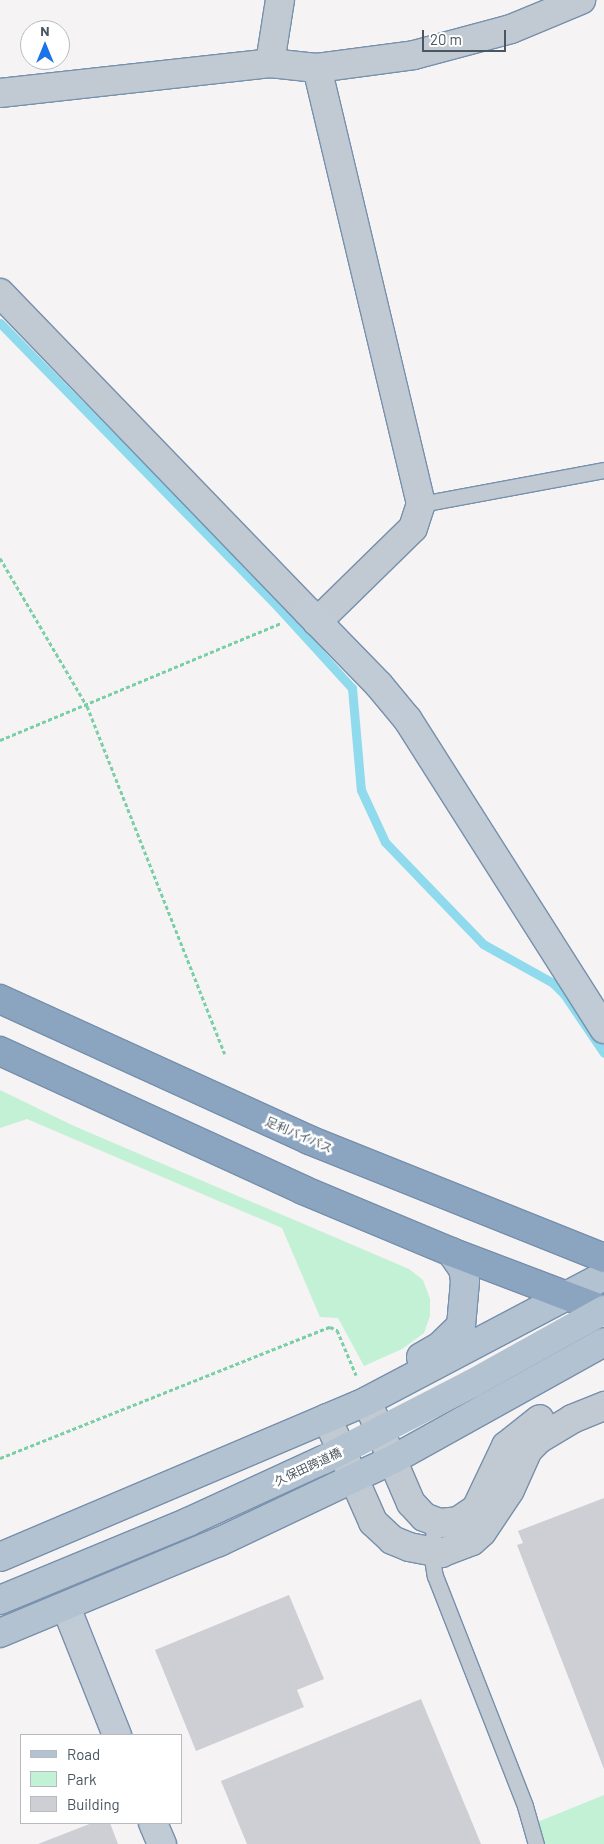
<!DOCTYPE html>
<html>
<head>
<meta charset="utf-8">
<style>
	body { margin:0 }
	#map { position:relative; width:604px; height:1844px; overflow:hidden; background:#f5f3f3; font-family:Barlow,"Noto Sans JP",sans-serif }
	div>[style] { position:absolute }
	.green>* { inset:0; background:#c3f1d5 }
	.stream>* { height:9px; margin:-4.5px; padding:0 4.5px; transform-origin:4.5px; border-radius:4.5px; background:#90daee }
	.building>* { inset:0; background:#cdcfd5 }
	.path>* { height:3px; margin-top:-1.5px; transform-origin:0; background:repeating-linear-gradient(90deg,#7ad0a6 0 4px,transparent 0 6.5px) }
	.roads { filter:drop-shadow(1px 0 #7690ad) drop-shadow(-1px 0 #7690ad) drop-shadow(0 1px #7690ad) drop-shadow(0 -1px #7690ad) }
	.lane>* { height:15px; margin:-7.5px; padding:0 7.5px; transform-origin:7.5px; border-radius:7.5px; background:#c1cad2 }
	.street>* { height:28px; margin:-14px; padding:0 14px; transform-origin:14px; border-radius:14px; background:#c1cad2 }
	.secondary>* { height:28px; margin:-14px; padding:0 14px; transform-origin:14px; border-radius:14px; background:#c1cbd6 }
	.primary>* { height:28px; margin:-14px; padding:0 14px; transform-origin:14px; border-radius:14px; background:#b3c2d1 }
	.highway>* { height:28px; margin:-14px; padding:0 14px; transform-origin:14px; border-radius:14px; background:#8ba5c1 }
	.primary-bridge>* { height:28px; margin:-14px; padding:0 14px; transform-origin:14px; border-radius:14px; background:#b3c2d1 }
	span { translate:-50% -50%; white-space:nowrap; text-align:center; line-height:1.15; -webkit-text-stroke:5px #fff; paint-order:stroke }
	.street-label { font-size:12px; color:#4a5661 }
	.legend { position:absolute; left:20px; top:1734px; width:162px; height:90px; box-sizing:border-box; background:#fff; border:1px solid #b7bbc0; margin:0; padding:6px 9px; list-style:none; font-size:15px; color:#4a5661 }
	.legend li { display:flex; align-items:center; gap:10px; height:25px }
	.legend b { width:25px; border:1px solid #b7bbc0 }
	.north { position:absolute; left:20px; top:20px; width:50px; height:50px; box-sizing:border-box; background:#fff; border:1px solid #b7bbc0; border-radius:50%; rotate:0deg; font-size:14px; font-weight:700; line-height:20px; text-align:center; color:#4a5661 }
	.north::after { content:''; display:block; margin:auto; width:18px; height:22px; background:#1a73e8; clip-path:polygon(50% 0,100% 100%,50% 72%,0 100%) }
	.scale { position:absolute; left:422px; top:30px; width:84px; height:22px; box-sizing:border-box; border:2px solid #4a5661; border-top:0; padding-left:6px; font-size:15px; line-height:18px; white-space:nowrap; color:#4a5661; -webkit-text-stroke:4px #fff; paint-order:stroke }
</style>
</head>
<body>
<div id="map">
	<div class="green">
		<div style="clip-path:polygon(0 1090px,74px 1126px,409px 1269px,423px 1280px,430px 1299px,430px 1316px,424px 1333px,402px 1349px,364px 1366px,338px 1318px,320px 1317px,282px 1228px,27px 1119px,0 1128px)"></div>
		<div style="clip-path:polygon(604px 1795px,604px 1844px,544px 1844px,535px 1823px)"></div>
	</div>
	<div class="stream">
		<div style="left:0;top:323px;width:397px;rotate:45.6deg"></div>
		<div style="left:278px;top:607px;width:110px;rotate:47.6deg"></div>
		<div style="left:352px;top:688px;width:102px;rotate:85deg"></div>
		<div style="left:361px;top:790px;width:57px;rotate:65.2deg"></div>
		<div style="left:385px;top:842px;width:141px;rotate:46.1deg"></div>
		<div style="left:483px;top:944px;width:80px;rotate:29.1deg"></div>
		<div style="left:553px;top:983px;width:16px;rotate:45deg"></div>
		<div style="left:564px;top:994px;width:71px;rotate:55.9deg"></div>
	</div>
	<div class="building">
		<div style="clip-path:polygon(604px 1498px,604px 1769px,517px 1545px,523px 1543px,518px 1531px)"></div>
		<div style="clip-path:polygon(289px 1595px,324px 1679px,297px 1690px,304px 1707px,196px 1751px,155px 1650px)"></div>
		<div style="clip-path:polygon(421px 1699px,481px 1844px,247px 1844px,221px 1781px)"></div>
		<div style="clip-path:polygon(92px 1823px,110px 1823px,118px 1844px,38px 1844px)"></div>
	</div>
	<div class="path">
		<div style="left:0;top:558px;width:172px;rotate:59.6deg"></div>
		<div style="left:87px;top:706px;width:374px;rotate:68.4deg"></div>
		<div style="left:0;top:740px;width:304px;rotate:-22.6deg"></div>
		<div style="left:0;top:1458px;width:355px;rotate:-21.7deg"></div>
		<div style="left:330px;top:1327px;width:8px;rotate:23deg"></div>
		<div style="left:337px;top:1330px;width:49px;rotate:67.1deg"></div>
	</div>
	<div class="roads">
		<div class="lane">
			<div style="left:421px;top:504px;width:186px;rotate:-10.5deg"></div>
			<div style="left:435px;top:1521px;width:31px;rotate:97deg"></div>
			<div style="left:431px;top:1552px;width:24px;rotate:81deg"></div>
			<div style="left:435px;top:1576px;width:247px;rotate:68.6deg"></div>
			<div style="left:525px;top:1806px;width:40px;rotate:74deg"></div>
		</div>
		<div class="street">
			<div style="left:270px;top:63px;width:64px;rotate:-81deg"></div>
			<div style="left:0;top:93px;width:272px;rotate:-6.3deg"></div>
			<div style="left:270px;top:63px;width:47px;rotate:6.1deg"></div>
			<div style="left:317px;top:68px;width:98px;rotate:-7.6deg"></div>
			<div style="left:414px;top:55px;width:100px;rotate:-15deg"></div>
			<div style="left:511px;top:29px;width:76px;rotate:-22.5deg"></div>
			<div style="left:0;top:293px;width:442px;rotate:46deg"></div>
			<div style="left:317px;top:622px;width:134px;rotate:-44.4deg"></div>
			<div style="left:413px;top:528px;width:25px;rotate:-72deg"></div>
			<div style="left:421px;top:504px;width:448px;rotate:-103.4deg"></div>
			<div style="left:367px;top:1401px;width:111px;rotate:66.7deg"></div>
			<div style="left:411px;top:1503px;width:19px;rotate:47deg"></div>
			<div style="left:424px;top:1517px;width:17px;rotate:21deg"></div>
			<div style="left:440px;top:1523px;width:18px;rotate:-6deg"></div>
			<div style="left:458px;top:1521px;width:22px;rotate:-34deg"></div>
			<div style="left:476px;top:1509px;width:70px;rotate:-64.5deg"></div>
			<div style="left:506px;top:1446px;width:43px;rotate:-38.5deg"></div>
			<div style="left:327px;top:1418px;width:114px;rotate:66.1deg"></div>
			<div style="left:373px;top:1522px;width:26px;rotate:43deg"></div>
			<div style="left:392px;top:1540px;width:18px;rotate:22deg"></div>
			<div style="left:409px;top:1547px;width:33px;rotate:11deg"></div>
			<div style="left:441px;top:1553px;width:33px;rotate:-21deg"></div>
			<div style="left:472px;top:1541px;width:13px;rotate:-42deg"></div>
			<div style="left:482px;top:1532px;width:50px;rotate:-56.3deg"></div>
			<div style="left:510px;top:1490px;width:44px;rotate:-65.8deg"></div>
			<div style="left:528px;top:1450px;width:16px;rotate:-45deg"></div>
			<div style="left:539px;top:1439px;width:39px;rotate:-31deg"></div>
			<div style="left:572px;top:1419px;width:35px;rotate:-22deg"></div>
		</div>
		<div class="secondary">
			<div style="left:307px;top:611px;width:103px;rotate:45.8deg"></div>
			<div style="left:379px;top:685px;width:45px;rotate:50.4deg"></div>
			<div style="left:408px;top:720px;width:366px;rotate:57.6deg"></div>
			<div style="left:66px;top:1607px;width:138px;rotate:68.3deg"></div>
			<div style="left:153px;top:1823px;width:23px;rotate:67deg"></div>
		</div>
		<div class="primary">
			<div style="left:421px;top:1357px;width:22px;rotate:-30deg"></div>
			<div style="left:440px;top:1346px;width:29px;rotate:-44deg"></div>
			<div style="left:461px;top:1326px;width:45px;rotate:-84.9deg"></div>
			<div style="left:465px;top:1281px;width:12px;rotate:-99deg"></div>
			<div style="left:463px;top:1269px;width:21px;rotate:-125deg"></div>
			<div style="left:0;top:1557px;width:399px;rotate:-23deg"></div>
			<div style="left:367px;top:1401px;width:268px;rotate:-27.8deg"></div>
			<div style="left:0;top:1600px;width:204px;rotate:-22.5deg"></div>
			<div style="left:188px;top:1522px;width:149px;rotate:-24.7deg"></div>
			<div style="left:0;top:1633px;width:237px;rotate:-22.6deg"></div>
			<div style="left:219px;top:1542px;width:194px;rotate:-25.4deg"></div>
			<div style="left:394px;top:1459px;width:240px;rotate:-29.1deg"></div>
		</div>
		<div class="highway">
			<div style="left:0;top:999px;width:340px;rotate:24.5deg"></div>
			<div style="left:309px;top:1140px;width:318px;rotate:21.8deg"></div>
			<div style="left:0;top:1051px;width:333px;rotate:24.6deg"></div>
			<div style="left:303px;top:1190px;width:160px;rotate:22.7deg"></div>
			<div style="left:451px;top:1252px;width:164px;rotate:20.8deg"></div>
		</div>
	</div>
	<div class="primary-bridge">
		<div style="left:323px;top:1460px;width:169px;rotate:-27.2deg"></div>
		<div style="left:473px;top:1383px;width:150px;rotate:-29.1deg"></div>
	</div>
	<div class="street-label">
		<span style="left:299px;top:1135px;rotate:23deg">足利バイパス</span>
		<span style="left:308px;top:1467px;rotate:-25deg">久保田跨道橋</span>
	</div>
	<ul class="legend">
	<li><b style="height:6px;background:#b3c2d1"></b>Road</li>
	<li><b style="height:14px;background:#c3f1d5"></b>Park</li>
	<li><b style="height:14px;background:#cdcfd5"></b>Building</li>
	</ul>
	<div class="north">N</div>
	<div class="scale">20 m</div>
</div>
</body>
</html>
